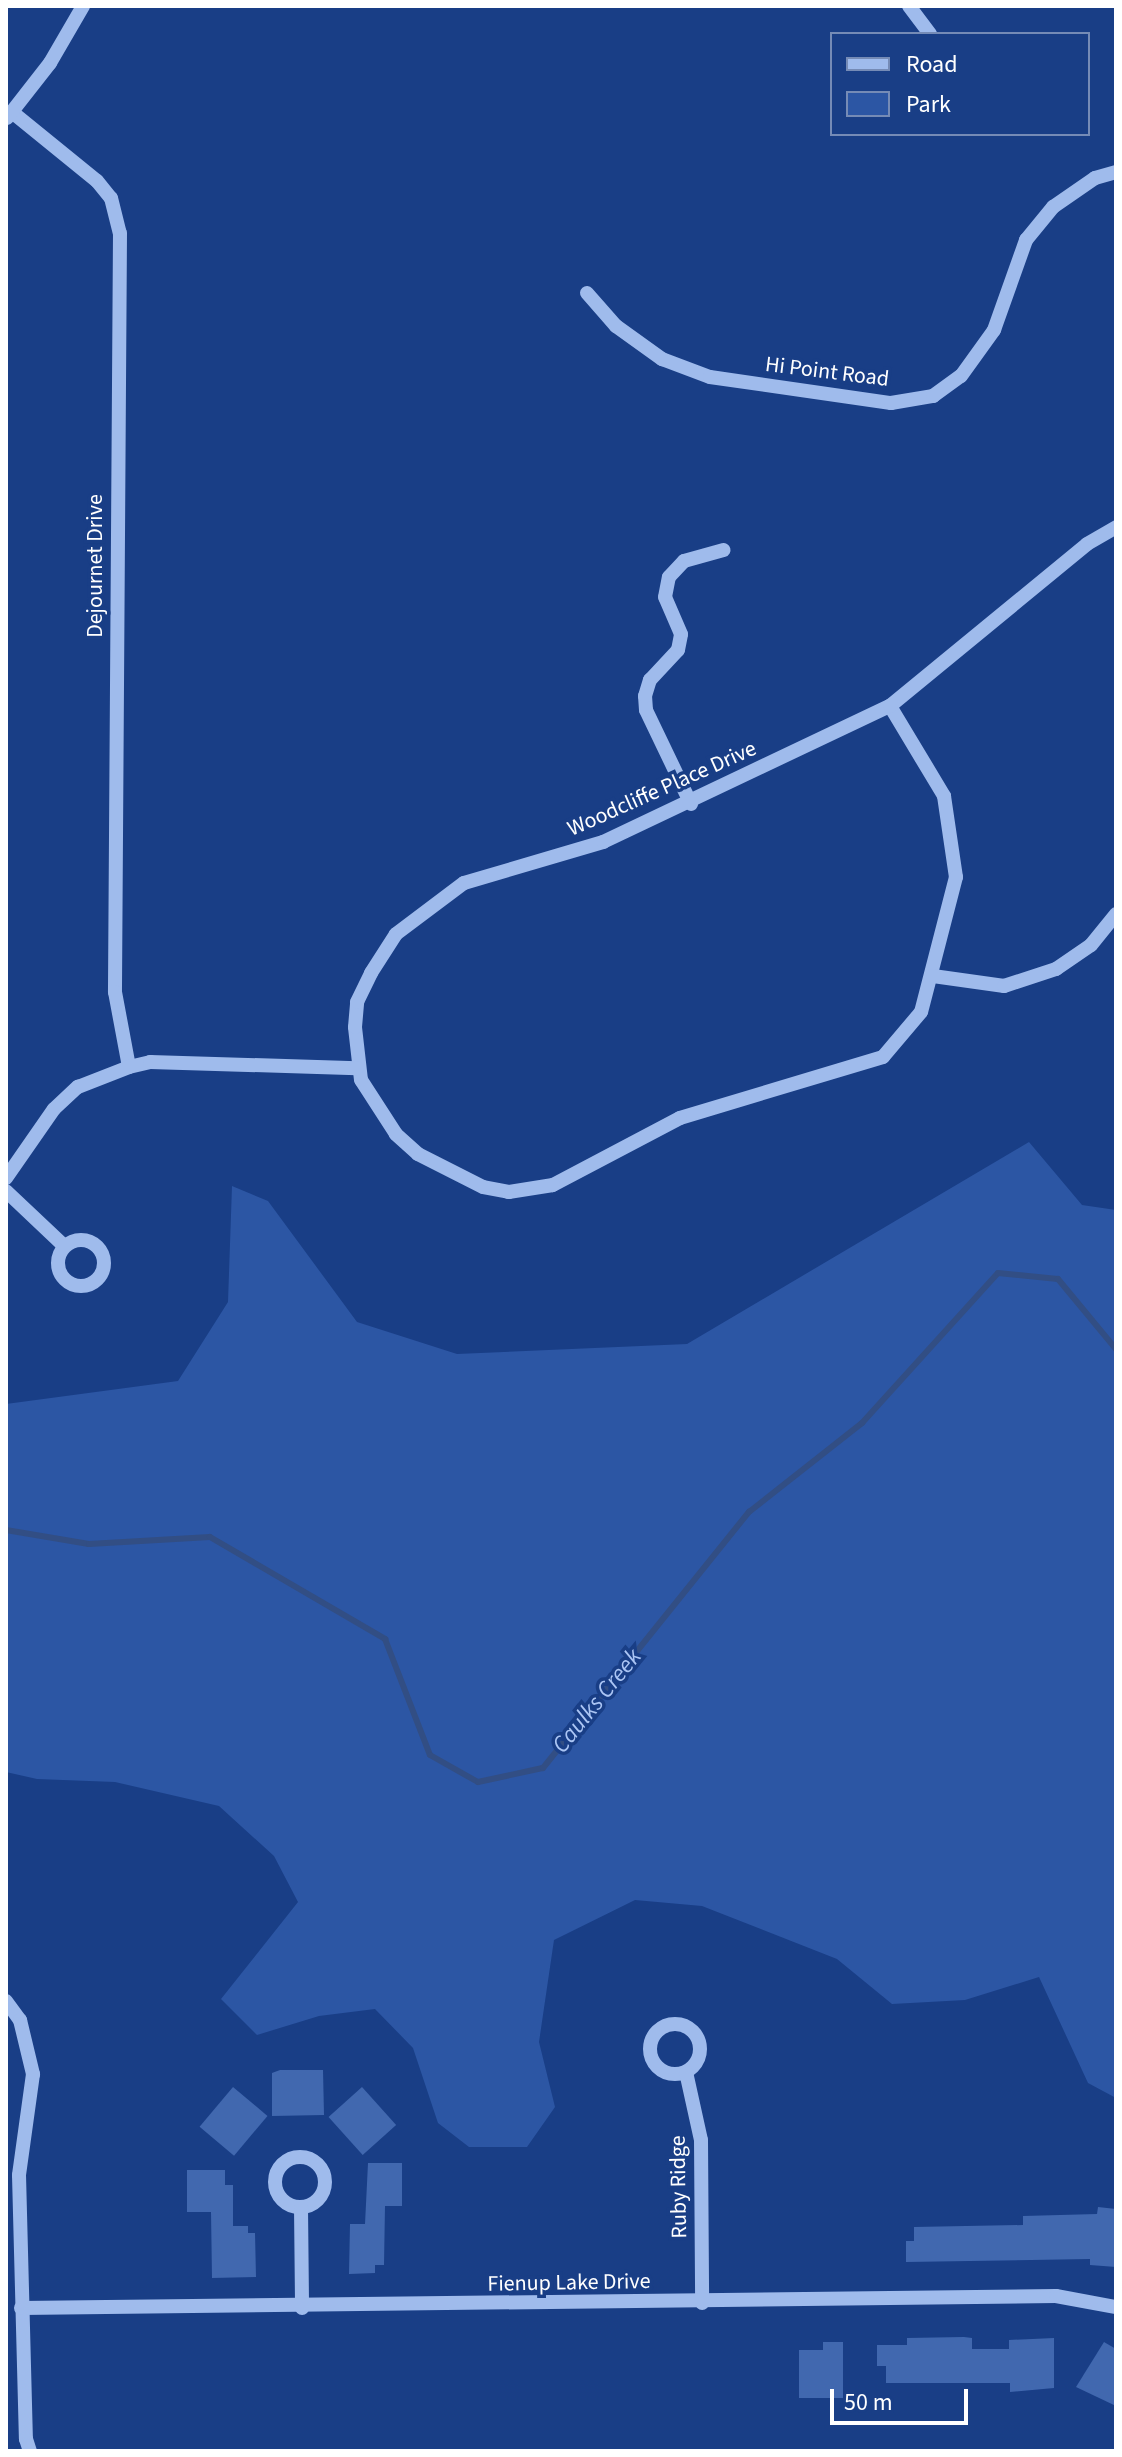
<!DOCTYPE html>
<html>
<head>
<meta charset="utf-8">
<style>
	body { margin:0 }
	#map { position:relative; width:1122px; height:2457px; overflow:hidden; background:#193e86; font-family:"Source Sans 3",sans-serif }
	div>[style] { position:absolute }
	.green>* { inset:0; background:#2c56a4 }
	.stream>* { height:6px; margin:-3px; padding:0 3px; transform-origin:3px; border-radius:3px; background:#324e84 }
	.building>* { inset:0; background:#4168af; transform-origin:0 0 }
	.minor>* { height:14px; margin:-7px; padding:0 7px; transform-origin:7px; border-radius:7px; background:#9fbbec }
	.minor>.ring { margin:-7px; padding:0; box-sizing:content-box; background:none; border:14px solid #9fbbec; border-radius:50% }
	span { translate:-50% -50%; white-space:nowrap; text-align:center; line-height:1.15; -webkit-text-stroke:7px #193e86; paint-order:stroke }
	.street-label { font-size:22px; color:#fff }
	.water-label { font-size:24px; color:#abc5f4; font-style:italic }
	.frame { position:absolute; inset:0; border:8px solid #fff; pointer-events:none }
	.legend { position:absolute; left:830px; top:32px; width:260px; height:104px; box-sizing:border-box; background:#193e86; border:2px solid #758bb6; margin:0; padding:10px 14px; list-style:none; font-size:24px; color:#fff }
	.legend li { display:flex; align-items:center; gap:16px; height:40px }
	.legend b { width:40px; border:2px solid #758bb6 }
	.scale { position:absolute; left:830px; top:2389px; width:138px; height:36px; box-sizing:border-box; border:4px solid #fff; border-top:0; padding-left:10px; font-size:24px; line-height:28px; white-space:nowrap; color:#fff; -webkit-text-stroke:6px #193e86; paint-order:stroke }
</style>
</head>
<body>
<div id="map">
	<div class="green">
		<div style="clip-path:polygon(1029px 1142px,1082px 1205px,1116px 1210px,1116px 2098px,1088px 2083px,1039px 1977px,965px 2000px,892px 2004px,837px 1959px,702px 1906px,635px 1900px,554px 1940px,539px 2042px,555px 2107px,527px 2147px,469px 2147px,438px 2123px,413px 2048px,375px 2009px,319px 2016px,257px 2035px,221px 1999px,298px 1902px,274px 1856px,219px 1806px,115px 1782px,37px 1779px,6px 1772px,6px 1404px,178px 1381px,228px 1302px,232px 1186px,268px 1201px,357px 1322px,457px 1354px,687px 1344px)"></div>
	</div>
	<div class="stream">
		<div style="left:6px;top:1530px;width:84px;rotate:9.6deg"></div>
		<div style="left:89px;top:1544px;width:121px;rotate:-3.3deg"></div>
		<div style="left:210px;top:1537px;width:203px;rotate:30.2deg"></div>
		<div style="left:385px;top:1639px;width:124px;rotate:68.8deg"></div>
		<div style="left:430px;top:1755px;width:55px;rotate:29.4deg"></div>
		<div style="left:478px;top:1782px;width:66px;rotate:-12.2deg"></div>
		<div style="left:543px;top:1768px;width:329px;rotate:-51.2deg"></div>
		<div style="left:749px;top:1512px;width:144px;rotate:-38.2deg"></div>
		<div style="left:862px;top:1423px;width:202px;rotate:-47.8deg"></div>
		<div style="left:998px;top:1273px;width:60px;rotate:5.7deg"></div>
		<div style="left:1058px;top:1279px;width:91px;rotate:50.4deg"></div>
	</div>
	<div class="building">
		<div style="clip-path:polygon(280px 2070px,323px 2070px,324px 2115px,272px 2116px,272px 2073px)"></div>
		<div style="left:233px;top:2087px;width:45px;height:52px;rotate:40deg"></div>
		<div style="left:362px;top:2087px;width:51px;height:45px;rotate:48deg"></div>
		<div style="clip-path:polygon(368px 2163px,402px 2163px,402px 2206px,385px 2206px,384px 2265px,375px 2265px,375px 2273px,349px 2274px,350px 2224px,365px 2224px)"></div>
		<div style="clip-path:polygon(187px 2170px,225px 2170px,225px 2185px,233px 2185px,233px 2226px,248px 2226px,248px 2233px,255px 2233px,256px 2277px,212px 2278px,211px 2212px,187px 2212px)"></div>
		<div style="clip-path:polygon(1098px 2207px,1116px 2209px,1116px 2267px,1090px 2265px,1090px 2259px,906px 2262px,906px 2241px,914px 2241px,914px 2227px,1023px 2225px,1023px 2216px,1097px 2214px)"></div>
		<div style="clip-path:polygon(964px 2337px,972px 2338px,972px 2349px,1009px 2349px,1009px 2340px,1054px 2338px,1054px 2388px,1010px 2392px,1010px 2383px,886px 2383px,886px 2366px,877px 2366px,877px 2345px,907px 2345px,907px 2338px)"></div>
		<div style="clip-path:polygon(823px 2342px,843px 2342px,843px 2398px,799px 2398px,799px 2350px,823px 2350px)"></div>
		<div style="clip-path:polygon(1104px 2342px,1116px 2349px,1116px 2406px,1076px 2387px)"></div>
	</div>
	<div class="minor">
		<div style="left:909px;top:6px;width:35px;rotate:53deg"></div>
		<div style="left:12px;top:112px;width:109px;rotate:39.1deg"></div>
		<div style="left:97px;top:181px;width:22px;rotate:51deg"></div>
		<div style="left:111px;top:198px;width:36px;rotate:76deg"></div>
		<div style="left:120px;top:233px;width:759px;rotate:90.38deg"></div>
		<div style="left:115px;top:992px;width:76px;rotate:79.4deg"></div>
		<div style="left:7px;top:118px;width:70px;rotate:-52deg"></div>
		<div style="left:50px;top:63px;width:66px;rotate:-59.9deg"></div>
		<div style="left:587px;top:293px;width:44px;rotate:48.7deg"></div>
		<div style="left:616px;top:326px;width:57px;rotate:35.7deg"></div>
		<div style="left:662px;top:359px;width:51px;rotate:20.6deg"></div>
		<div style="left:710px;top:377px;width:183px;rotate:8.2deg"></div>
		<div style="left:891px;top:403px;width:43px;rotate:-9.5deg"></div>
		<div style="left:933px;top:396px;width:34px;rotate:-36deg"></div>
		<div style="left:961px;top:376px;width:57px;rotate:-54.3deg"></div>
		<div style="left:994px;top:330px;width:96px;rotate:-70.4deg"></div>
		<div style="left:1026px;top:240px;width:43px;rotate:-50.7deg"></div>
		<div style="left:1053px;top:207px;width:51px;rotate:-34.6deg"></div>
		<div style="left:1095px;top:178px;width:22px;rotate:-16deg"></div>
		<div style="left:890px;top:706px;width:105px;rotate:59deg"></div>
		<div style="left:944px;top:796px;width:82px;rotate:81.6deg"></div>
		<div style="left:956px;top:877px;width:139px;rotate:104.5deg"></div>
		<div style="left:921px;top:1012px;width:59px;rotate:130.2deg"></div>
		<div style="left:883px;top:1057px;width:212px;rotate:163.3deg"></div>
		<div style="left:680px;top:1118px;width:144px;rotate:152.2deg"></div>
		<div style="left:553px;top:1185px;width:45px;rotate:171deg"></div>
		<div style="left:509px;top:1192px;width:26px;rotate:-169deg"></div>
		<div style="left:483px;top:1187px;width:73px;rotate:-153.1deg"></div>
		<div style="left:418px;top:1154px;width:30px;rotate:-138deg"></div>
		<div style="left:396px;top:1134px;width:64px;rotate:-122.9deg"></div>
		<div style="left:361px;top:1080px;width:53px;rotate:-96.5deg"></div>
		<div style="left:355px;top:1027px;width:25px;rotate:-85deg"></div>
		<div style="left:357px;top:1002px;width:32px;rotate:-64deg"></div>
		<div style="left:371px;top:973px;width:46px;rotate:-57.3deg"></div>
		<div style="left:396px;top:934px;width:85px;rotate:-36.9deg"></div>
		<div style="left:464px;top:883px;width:145px;rotate:-16.4deg"></div>
		<div style="left:603px;top:842px;width:318px;rotate:-25.4deg"></div>
		<div style="left:890px;top:706px;width:255px;rotate:-39.4deg"></div>
		<div style="left:1087px;top:544px;width:34px;rotate:-30deg"></div>
		<div style="left:691px;top:804px;width:104px;rotate:-115.6deg"></div>
		<div style="left:646px;top:710px;width:14px;rotate:-94deg"></div>
		<div style="left:645px;top:696px;width:17px;rotate:-73deg"></div>
		<div style="left:650px;top:680px;width:41px;rotate:-47deg"></div>
		<div style="left:678px;top:650px;width:16px;rotate:-79deg"></div>
		<div style="left:681px;top:634px;width:40px;rotate:-113.4deg"></div>
		<div style="left:665px;top:597px;width:20px;rotate:-79deg"></div>
		<div style="left:669px;top:577px;width:22px;rotate:-47deg"></div>
		<div style="left:684px;top:561px;width:41px;rotate:-15.4deg"></div>
		<div style="left:933px;top:976px;width:72px;rotate:8deg"></div>
		<div style="left:1004px;top:986px;width:55px;rotate:-18.1deg"></div>
		<div style="left:1056px;top:969px;width:42px;rotate:-34.4deg"></div>
		<div style="left:1091px;top:945px;width:40px;rotate:-51deg"></div>
		<div style="left:6px;top:1178px;width:84px;rotate:-55.2deg"></div>
		<div style="left:54px;top:1109px;width:33px;rotate:-43deg"></div>
		<div style="left:78px;top:1087px;width:55px;rotate:-21.4deg"></div>
		<div style="left:129px;top:1067px;width:22px;rotate:-13deg"></div>
		<div style="left:150px;top:1062px;width:207px;rotate:1.7deg"></div>
		<div style="left:6px;top:1191px;width:77px;rotate:43.4deg"></div>
		<div class="ring" style="left:58px;top:1240px;width:32px;height:32px"></div>
		<div style="left:6px;top:2001px;width:24px;rotate:54deg"></div>
		<div style="left:20px;top:2020px;width:56px;rotate:76.5deg"></div>
		<div style="left:33px;top:2074px;width:102px;rotate:97.9deg"></div>
		<div style="left:19px;top:2175px;width:264px;rotate:88.5deg"></div>
		<div style="left:26px;top:2439px;width:13px;rotate:72deg"></div>
		<div class="ring" style="left:650px;top:2024px;width:36px;height:36px"></div>
		<div style="left:686px;top:2072px;width:70px;rotate:77.6deg"></div>
		<div style="left:701px;top:2140px;width:163px;rotate:89.6deg"></div>
		<div class="ring" style="left:275px;top:2157px;width:36px;height:36px"></div>
		<div style="left:301px;top:2207px;width:101px;rotate:89.4deg"></div>
		<div style="left:21px;top:2308px;width:1035px;rotate:-0.66deg"></div>
		<div style="left:1056px;top:2296px;width:61px;rotate:10.4deg"></div>
	</div>
	<div class="street-label">
		<span style="left:827px;top:372px;rotate:7deg">Hi Point Road</span>
		<span style="left:96px;top:566px;rotate:-90deg">Dejournet Drive</span>
		<span style="left:662px;top:789px;rotate:-24deg">Woodcliffe Place Drive</span>
		<span style="left:679px;top:2187px;rotate:-91deg">Ruby Ridge</span>
		<span style="left:569px;top:2283px;rotate:-1deg">Fienup Lake Drive</span>
	</div>
	<div class="water-label">
		<span style="left:597px;top:1701px;rotate:-51deg">Caulks Creek</span>
	</div>
	<div class="frame"></div>
	<ul class="legend">
	<li><b style="height:10px;background:#9fbbec"></b>Road</li>
	<li><b style="height:22px;background:#2c56a4"></b>Park</li>
	</ul>
	<div class="scale">50 m</div>
</div>
</body>
</html>
